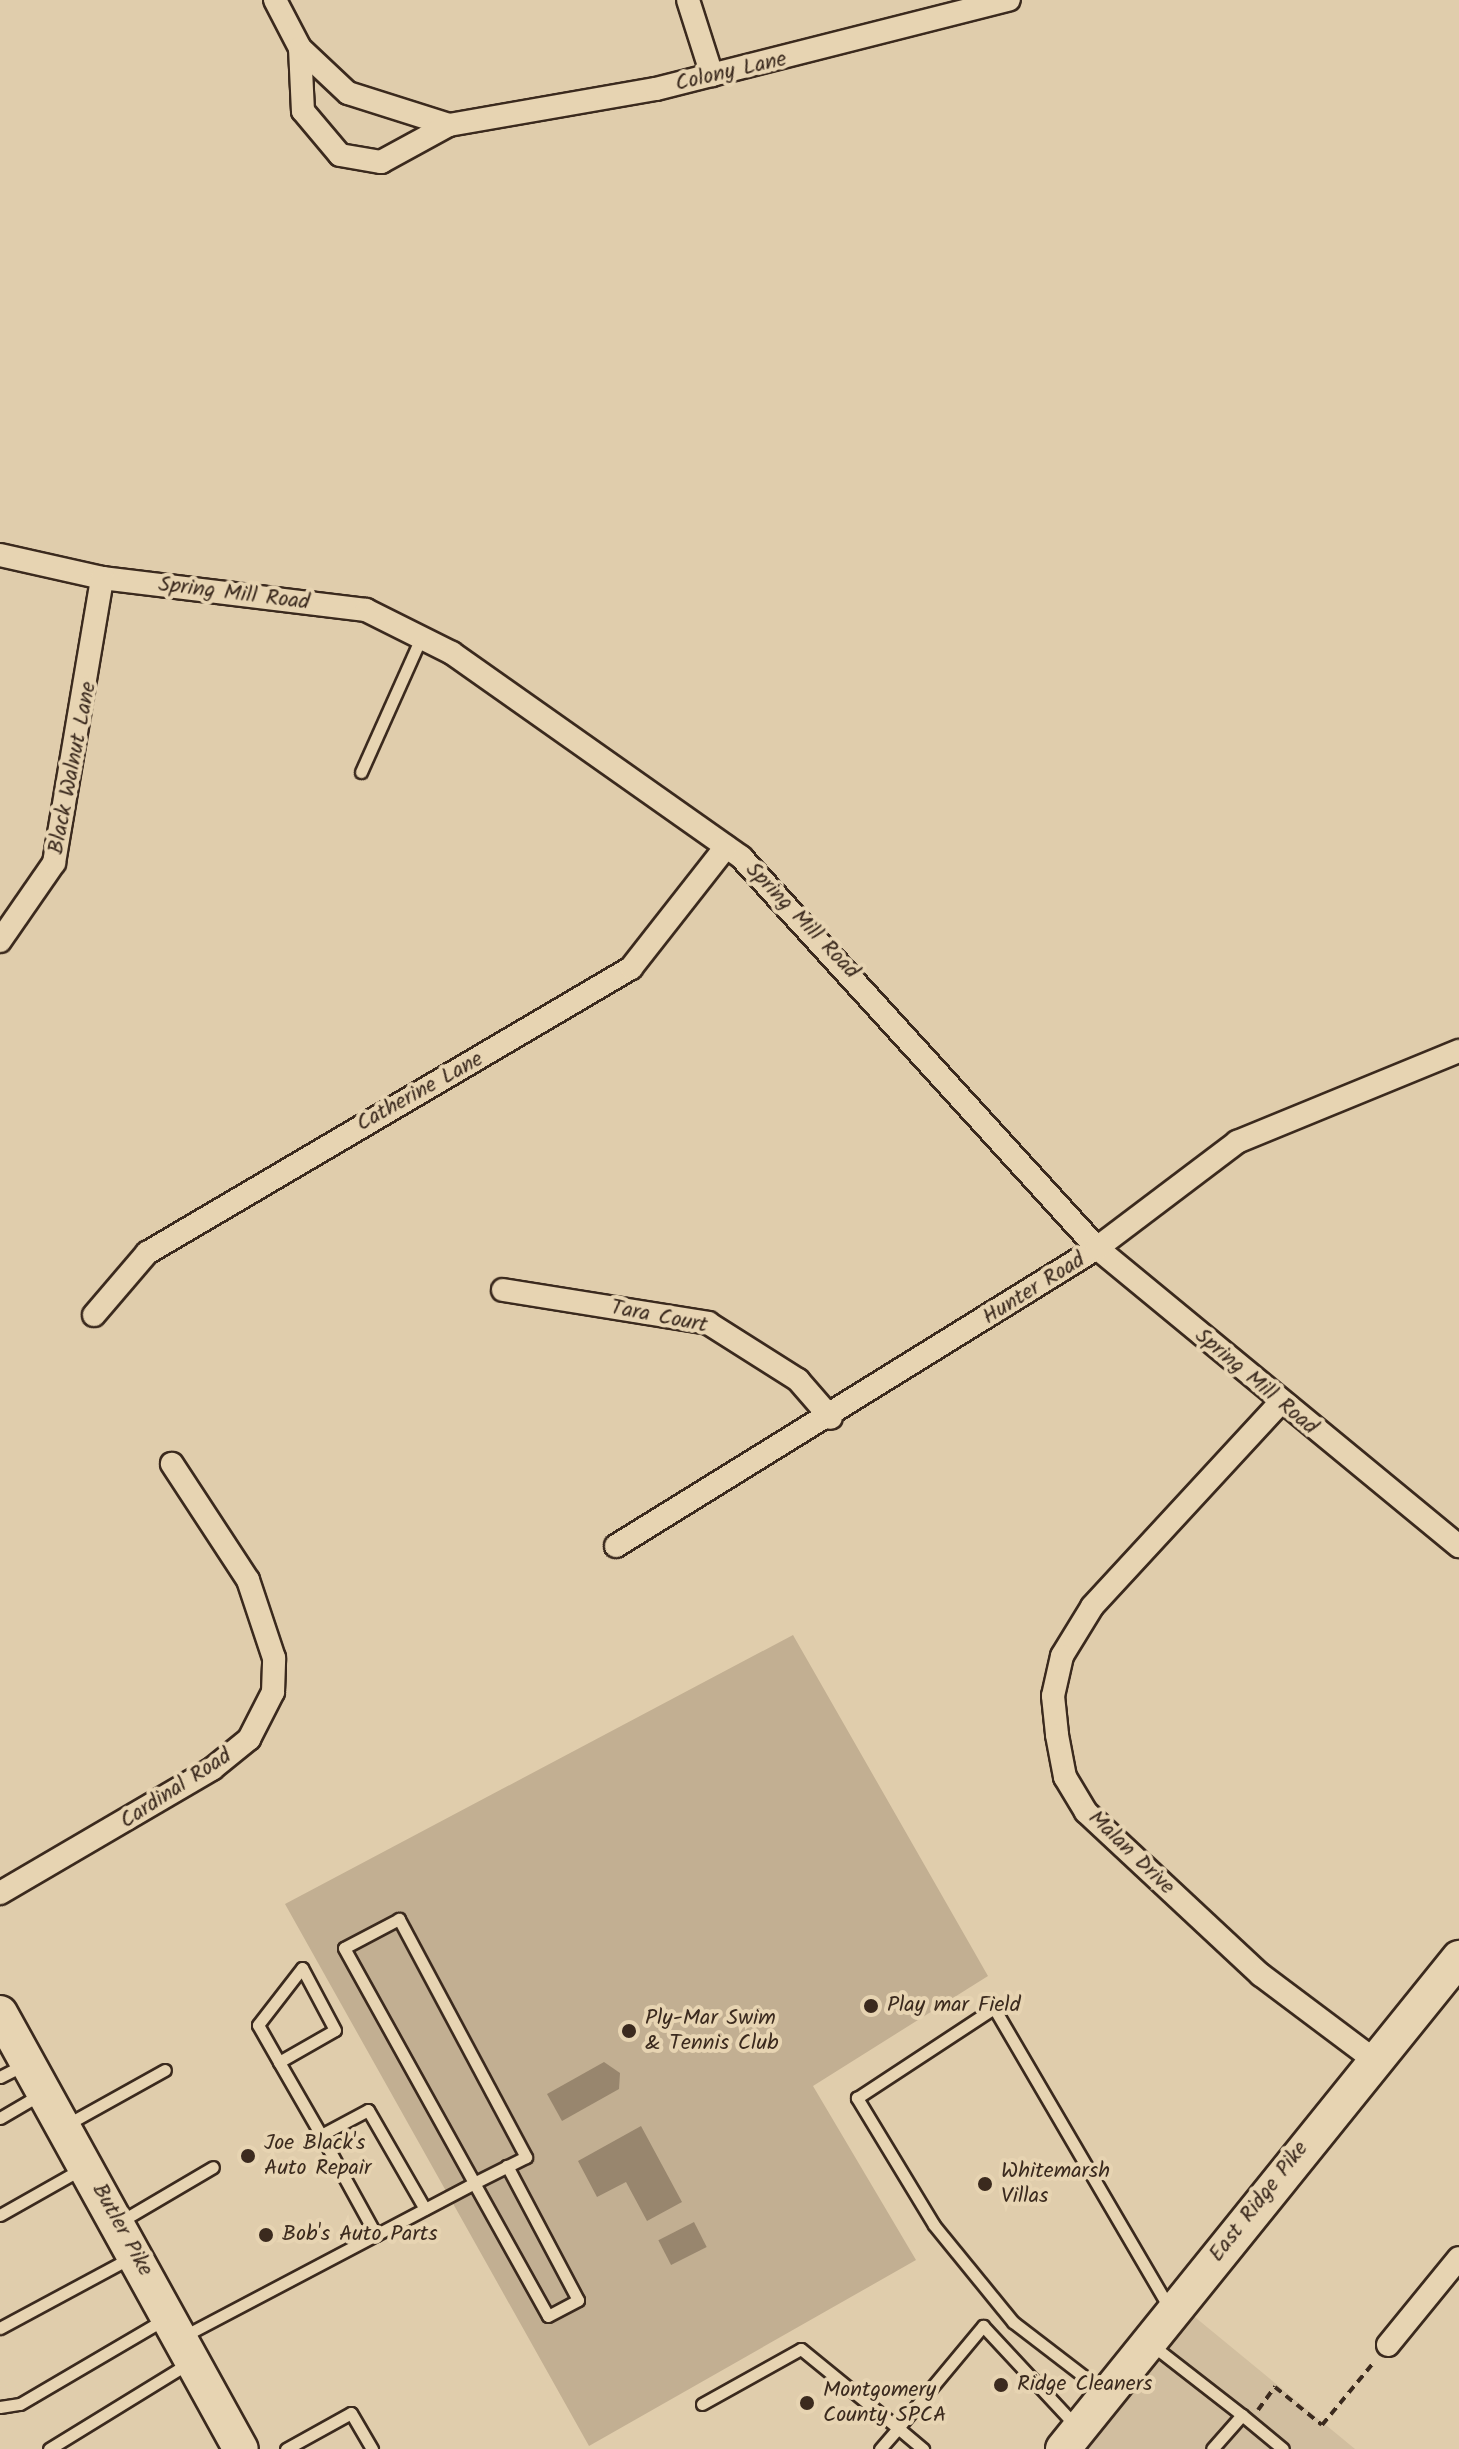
<!DOCTYPE html>
<html>
<head>
<meta charset="utf-8">
<style>
	body { margin:0 }
	#map { position:relative; width:1459px; height:2449px; overflow:hidden; background:#e0cdac; font-family:Kalam,sans-serif }
	div>[style] { position:absolute }
	.built>* { inset:0; background:#d1be9f }
	.green>* { inset:0; background:#c2af92 }
	.water>* { inset:0; background:#98866e; transform-origin:0 0 }
	.path>* { height:4px; margin-top:-2px; transform-origin:0; background:repeating-linear-gradient(90deg,#3b2a1e 0 8px,transparent 0 14px) }
	.roads { filter:drop-shadow(2px 0 #3b2a1e) drop-shadow(-2px 0 #3b2a1e) drop-shadow(0 2px #3b2a1e) drop-shadow(0 -2px #3b2a1e) }
	.lane>* { height:11px; margin:-5.5px; padding:0 5.5px; transform-origin:5.5px; border-radius:5.5px; background:#e7d4b2 }
	.street>* { height:22px; margin:-11px; padding:0 11px; transform-origin:11px; border-radius:11px; background:#e7d4b2 }
	.primary>* { height:34px; margin:-17px; padding:0 17px; transform-origin:17px; border-radius:17px; background:#e7d4b2 }
	.dots>* { width:22px; height:22px; translate:-50% -50%; box-sizing:border-box; border:4px solid #e7d4b2; border-radius:50% }
	span { translate:-50% -50%; white-space:nowrap; text-align:center; line-height:1.15; -webkit-text-stroke:8px #e7d4b2; paint-order:stroke }
	.street-label { font-size:22px; color:#3b2a1e }
	.poi-label { font-size:22px; color:#3b2a1e }
	.left { translate:0 -50%; text-align:left }
</style>
</head>
<body>
<div id="map">
	<div class="built">
		<div style="clip-path:polygon(1179px 2304px,1355px 2449px,1063px 2449px)"></div>
	</div>
	<div class="green">
		<div style="clip-path:polygon(793px 1635px,988px 1976px,813px 2086px,916px 2260px,589px 2446px,285px 1904px)"></div>
	</div>
	<div class="water">
		<div style="clip-path:polygon(604px 2062px,620px 2073px,619px 2089px,562px 2121px,547px 2094px)"></div>
		<div style="clip-path:polygon(641px 2126px,682px 2202px,647px 2221px,626px 2182px,597px 2197px,578px 2161px)"></div>
		<div style="left:694px;top:2222px;width:28px;height:40px;rotate:63deg"></div>
	</div>
	<div class="path">
		<div style="left:1258px;top:2410px;width:29px;rotate:-54deg"></div>
		<div style="left:1275px;top:2387px;width:60px;rotate:39deg"></div>
		<div style="left:1322px;top:2425px;width:83px;rotate:-50.4deg"></div>
	</div>
	<div class="roads">
		<div class="lane">
			<div style="left:361px;top:772px;width:147px;rotate:-65.9deg"></div>
			<div style="left:279px;top:2062px;width:64px;rotate:-29.7deg"></div>
			<div style="left:335px;top:2030px;width:70px;rotate:-118deg"></div>
			<div style="left:302px;top:1968px;width:72px;rotate:127.7deg"></div>
			<div style="left:258px;top:2025px;width:43px;rotate:60.4deg"></div>
			<div style="left:279px;top:2062px;width:84px;rotate:60.1deg"></div>
			<div style="left:0;top:2077px;width:27px;rotate:-27deg"></div>
			<div style="left:0;top:2118px;width:48px;rotate:-30.3deg"></div>
			<div style="left:66px;top:2125px;width:113px;rotate:-29.1deg"></div>
			<div style="left:0;top:2215px;width:95px;rotate:-29.5deg"></div>
			<div style="left:118px;top:2223px;width:110px;rotate:-30.5deg"></div>
			<div style="left:376px;top:2235px;width:114px;rotate:-118.8deg"></div>
			<div style="left:321px;top:2135px;width:53px;rotate:-28deg"></div>
			<div style="left:368px;top:2110px;width:114px;rotate:60.1deg"></div>
			<div style="left:0;top:2328px;width:148px;rotate:-28.3deg"></div>
			<div style="left:184px;top:2336px;width:328px;rotate:-27.8deg"></div>
			<div style="left:474px;top:2183px;width:58px;rotate:-26.6deg"></div>
			<div style="left:526px;top:2157px;width:270px;rotate:-118.1deg"></div>
			<div style="left:399px;top:1919px;width:62px;rotate:152.2deg"></div>
			<div style="left:344px;top:1948px;width:269px;rotate:61deg"></div>
			<div style="left:474px;top:2183px;width:152px;rotate:60.9deg"></div>
			<div style="left:548px;top:2316px;width:34px;rotate:-28deg"></div>
			<div style="left:578px;top:2300px;width:152px;rotate:-117.9deg"></div>
			<div style="left:1152px;top:2345px;width:114px;rotate:37.9deg"></div>
			<div style="left:1242px;top:2415px;width:45px;rotate:131.4deg"></div>
			<div style="left:1103px;top:2391px;width:113px;rotate:-142.5deg"></div>
			<div style="left:1013px;top:2322px;width:125px;rotate:-129.2deg"></div>
			<div style="left:934px;top:2225px;width:149px;rotate:-121.2deg"></div>
			<div style="left:857px;top:2098px;width:164px;rotate:-33.3deg"></div>
			<div style="left:994px;top:2008px;width:347px;rotate:59.7deg"></div>
			<div style="left:702px;top:2404px;width:113px;rotate:-29.1deg"></div>
			<div style="left:801px;top:2349px;width:125px;rotate:39.2deg"></div>
			<div style="left:898px;top:2428px;width:133px;rotate:-50.2deg"></div>
			<div style="left:983px;top:2326px;width:137px;rotate:47.1deg"></div>
			<div style="left:0;top:2407px;width:20px;rotate:-9deg"></div>
			<div style="left:20px;top:2404px;width:168px;rotate:-30.4deg"></div>
			<div style="left:1242px;top:2415px;width:53px;rotate:39.7deg"></div>
			<div style="left:49px;top:2449px;width:164px;rotate:-31.6deg"></div>
			<div style="left:286px;top:2449px;width:74px;rotate:-29deg"></div>
			<div style="left:351px;top:2413px;width:42px;rotate:59.7deg"></div>
			<div style="left:880px;top:2449px;width:28px;rotate:-49deg"></div>
			<div style="left:898px;top:2428px;width:33px;rotate:40deg"></div>
		</div>
		<div class="street">
			<div style="left:275px;top:0;width:54px;rotate:62.5deg"></div>
			<div style="left:300px;top:48px;width:66px;rotate:43.2deg"></div>
			<div style="left:348px;top:93px;width:106px;rotate:17.6deg"></div>
			<div style="left:449px;top:125px;width:210px;rotate:-9.9deg"></div>
			<div style="left:656px;top:89px;width:364px;rotate:-14.2deg"></div>
			<div style="left:688px;top:0;width:79px;rotate:72.3deg"></div>
			<div style="left:300px;top:48px;width:63px;rotate:87.3deg"></div>
			<div style="left:303px;top:111px;width:57px;rotate:49.9deg"></div>
			<div style="left:340px;top:155px;width:42px;rotate:9.7deg"></div>
			<div style="left:381px;top:162px;width:77px;rotate:-28.6deg"></div>
			<div style="left:0;top:555px;width:105px;rotate:12.7deg"></div>
			<div style="left:102px;top:578px;width:266px;rotate:6.9deg"></div>
			<div style="left:366px;top:610px;width:96px;rotate:26.6deg"></div>
			<div style="left:452px;top:653px;width:354px;rotate:35.2deg"></div>
			<div style="left:741px;top:857px;width:529px;rotate:47.68deg"></div>
			<div style="left:1097px;top:1248px;width:469px;rotate:39.5deg"></div>
			<div style="left:0;top:941px;width:95px;rotate:-55.3deg"></div>
			<div style="left:54px;top:863px;width:289px;rotate:-80.4deg"></div>
			<div style="left:503px;top:1290px;width:208px;rotate:9.1deg"></div>
			<div style="left:708px;top:1323px;width:107px;rotate:32.3deg"></div>
			<div style="left:798px;top:1380px;width:50px;rotate:49deg"></div>
			<div style="left:94px;top:1315px;width:82px;rotate:-49.5deg"></div>
			<div style="left:147px;top:1253px;width:562px;rotate:-30.49deg"></div>
			<div style="left:631px;top:968px;width:154px;rotate:-51.9deg"></div>
			<div style="left:1280px;top:1403px;width:277px;rotate:132.7deg"></div>
			<div style="left:1092px;top:1607px;width:57px;rotate:121.5deg"></div>
			<div style="left:1062px;top:1656px;width:41px;rotate:102.7deg"></div>
			<div style="left:1053px;top:1696px;width:39px;rotate:84deg"></div>
			<div style="left:1057px;top:1735px;width:43px;rotate:79.2deg"></div>
			<div style="left:1065px;top:1777px;width:41px;rotate:59deg"></div>
			<div style="left:1086px;top:1812px;width:239px;rotate:43deg"></div>
			<div style="left:1261px;top:1975px;width:140px;rotate:36.9deg"></div>
			<div style="left:616px;top:1546px;width:566px;rotate:-31.78deg"></div>
			<div style="left:1097px;top:1248px;width:176px;rotate:-37.1deg"></div>
			<div style="left:1237px;top:1142px;width:240px;rotate:-22.3deg"></div>
			<div style="left:0;top:1893px;width:246px;rotate:-30.3deg"></div>
			<div style="left:212px;top:1769px;width:48px;rotate:-39deg"></div>
			<div style="left:249px;top:1739px;width:53px;rotate:-62.9deg"></div>
			<div style="left:273px;top:1692px;width:34px;rotate:-88deg"></div>
			<div style="left:274px;top:1658px;width:82px;rotate:-108.4deg"></div>
			<div style="left:248px;top:1580px;width:139px;rotate:-123.2deg"></div>
			<div style="left:1388px;top:2345px;width:112px;rotate:-50.8deg"></div>
		</div>
		<div class="primary">
			<div style="left:0;top:2013px;width:498px;rotate:61.1deg"></div>
			<div style="left:1063px;top:2449px;width:631px;rotate:-51.11deg"></div>
		</div>
	</div>
	<div class="dots">
		<div style="left:871px;top:2006px;background:#3b2a1e"></div>
		<div style="left:629px;top:2031px;background:#3b2a1e"></div>
		<div style="left:248px;top:2156px;background:#3b2a1e"></div>
		<div style="left:985px;top:2184px;background:#3b2a1e"></div>
		<div style="left:266px;top:2235px;background:#3b2a1e"></div>
		<div style="left:1001px;top:2385px;background:#3b2a1e"></div>
		<div style="left:807px;top:2403px;background:#3b2a1e"></div>
	</div>
	<div class="street-label">
		<span style="left:731px;top:72px;rotate:-13deg">Colony Lane</span>
		<span style="left:234px;top:594px;rotate:7deg">Spring Mill Road</span>
		<span style="left:73px;top:768px;rotate:-79deg">Black Walnut Lane</span>
		<span style="left:802px;top:921px;rotate:46deg">Spring Mill Road</span>
		<span style="left:420px;top:1092px;rotate:-29deg">Catherine Lane</span>
		<span style="left:1034px;top:1289px;rotate:-32deg">Hunter Road</span>
		<span style="left:659px;top:1317px;rotate:11deg">Tara Court</span>
		<span style="left:1256px;top:1382px;rotate:40deg">Spring Mill Road</span>
		<span style="left:176px;top:1789px;rotate:-33deg">Cardinal Road</span>
		<span style="left:1131px;top:1853px;rotate:44deg">Malan Drive</span>
		<span style="left:1259px;top:2202px;rotate:-52deg">East Ridge Pike</span>
		<span style="left:122px;top:2230px;rotate:61deg">Butler Pike</span>
	</div>
	<div class="poi-label">
		<span class="left" style="left:887px;top:2006px">Play mar Field</span>
		<span class="left" style="left:645px;top:2031px">Ply-Mar Swim<br>&amp; Tennis Club</span>
		<span class="left" style="left:264px;top:2156px">Joe Black's<br>Auto Repair</span>
		<span class="left" style="left:1001px;top:2184px">Whitemarsh<br>Villas</span>
		<span class="left" style="left:282px;top:2235px">Bob's Auto Parts</span>
		<span class="left" style="left:1017px;top:2385px">Ridge Cleaners</span>
		<span class="left" style="left:823px;top:2403px">Montgomery<br>County SPCA</span>
	</div>
</div>
</body>
</html>
